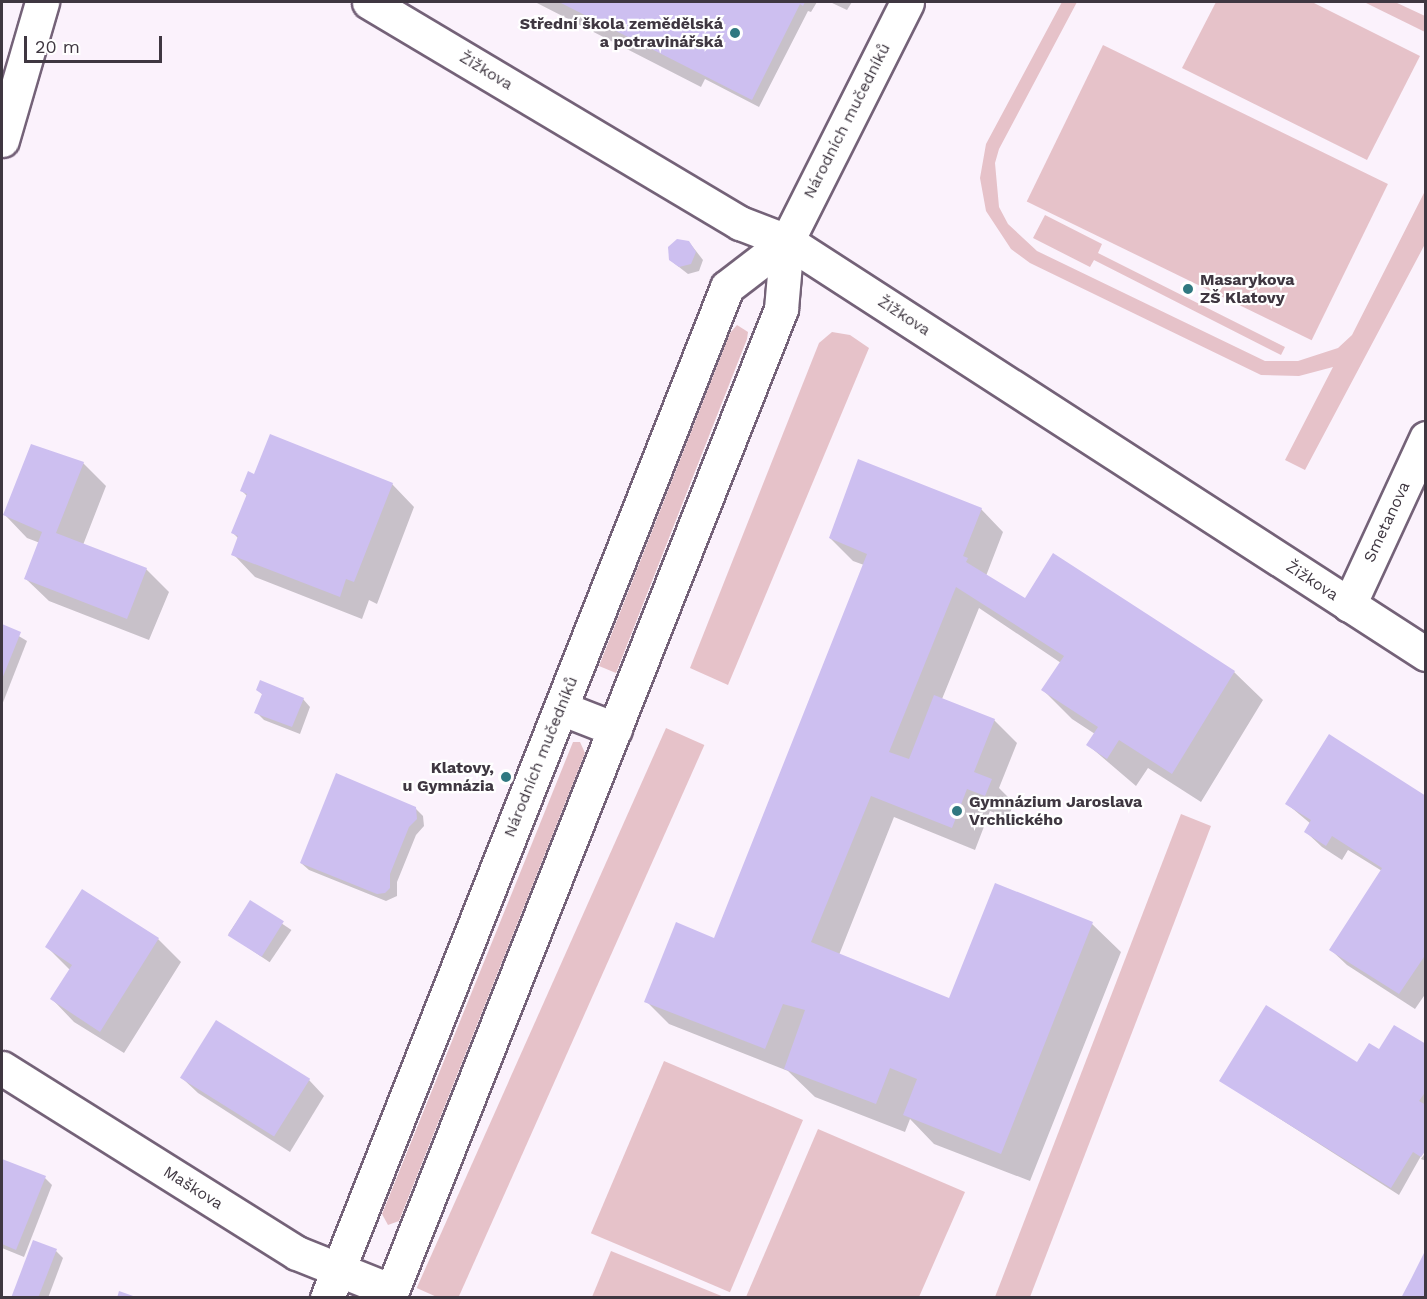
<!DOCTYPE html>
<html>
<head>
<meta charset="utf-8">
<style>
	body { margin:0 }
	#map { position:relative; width:1427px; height:1299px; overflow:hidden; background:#fbf2fc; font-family:"Work Sans",sans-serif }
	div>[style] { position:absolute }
	.green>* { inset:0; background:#e6c2c9; transform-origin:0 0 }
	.shadow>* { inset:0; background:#0003; transform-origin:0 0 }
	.building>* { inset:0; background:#cdbff0; transform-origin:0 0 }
	.roads { filter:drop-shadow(2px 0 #746278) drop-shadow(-2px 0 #746278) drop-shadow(0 2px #746278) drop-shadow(0 -2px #746278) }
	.street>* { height:33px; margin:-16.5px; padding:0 16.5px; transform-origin:16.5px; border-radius:16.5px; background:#fff }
	.dots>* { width:16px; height:16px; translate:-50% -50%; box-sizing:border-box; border:3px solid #fff; border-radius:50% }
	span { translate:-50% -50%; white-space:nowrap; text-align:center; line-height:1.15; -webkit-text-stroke:4.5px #fff; paint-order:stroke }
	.poi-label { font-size:16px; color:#3f3741; font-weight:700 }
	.right { translate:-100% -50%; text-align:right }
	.left { translate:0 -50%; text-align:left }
	.street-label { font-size:16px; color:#3f3741 }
	.frame { position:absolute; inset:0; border:3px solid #3f3741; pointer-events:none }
	.scale { position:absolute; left:24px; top:36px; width:138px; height:27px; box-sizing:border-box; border:3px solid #3f3741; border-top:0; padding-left:8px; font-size:18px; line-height:21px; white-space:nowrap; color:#3f3741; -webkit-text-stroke:4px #fff; paint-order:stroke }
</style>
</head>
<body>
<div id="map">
	<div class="green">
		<div style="clip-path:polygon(1062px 2px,1077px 2px,999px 149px,995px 163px,999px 207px,1008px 224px,1037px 251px,1265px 361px,1298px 361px,1338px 348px,1352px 335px,1425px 191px,1425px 244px,1305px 470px,1285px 460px,1333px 367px,1299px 376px,1261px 375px,1030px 263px,1011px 249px,986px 211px,980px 178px,986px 144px)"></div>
		<div style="clip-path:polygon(1216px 2px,1312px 2px,1420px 56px,1367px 160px,1182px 68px)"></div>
		<div style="clip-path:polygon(1364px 2px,1395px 2px,1425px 16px,1425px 32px)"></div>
		<div style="left:1103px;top:45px;width:317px;height:174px;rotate:26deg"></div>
		<div style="clip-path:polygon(1045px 215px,1102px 244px,1098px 253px,1285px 347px,1281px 355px,1094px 260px,1090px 267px,1033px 238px)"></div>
		<div style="clip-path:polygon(737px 325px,748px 332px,747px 339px,616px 673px,599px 666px,730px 333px)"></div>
		<div style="clip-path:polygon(832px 332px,850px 335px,869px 348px,728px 685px,690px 668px,819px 343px)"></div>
		<div style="left:666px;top:728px;width:42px;height:613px;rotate:24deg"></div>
		<div style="clip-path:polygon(573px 742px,580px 742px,585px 753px,399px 1221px,388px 1225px,382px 1214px)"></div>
		<div style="clip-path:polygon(1181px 814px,1211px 826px,1153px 978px,1030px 1297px,995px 1297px)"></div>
		<div style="left:664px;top:1061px;width:151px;height:187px;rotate:23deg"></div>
		<div style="clip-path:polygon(818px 1129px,965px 1192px,919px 1297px,746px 1297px)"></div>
		<div style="clip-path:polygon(611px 1251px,724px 1297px,592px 1297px)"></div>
	</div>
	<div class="shadow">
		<div style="clip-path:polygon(535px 2px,817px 2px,811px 12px,808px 11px,759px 107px,705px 79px,701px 87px)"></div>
		<div style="clip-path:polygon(830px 2px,852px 2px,847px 10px)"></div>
		<div style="clip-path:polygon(689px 242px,703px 260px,699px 271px,688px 274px,670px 260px)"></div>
		<div style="clip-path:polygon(83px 463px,106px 486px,83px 545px,146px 569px,169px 592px,149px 640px,49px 601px,26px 579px,40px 543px,27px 538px,5px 515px)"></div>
		<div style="clip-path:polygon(255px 476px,392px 484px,414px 507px,377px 604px,369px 600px,362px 619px,255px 577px,233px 554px,239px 539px,233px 533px,247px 496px,242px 491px)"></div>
		<div style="clip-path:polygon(981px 509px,1003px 532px,986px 576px,1025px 600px,1234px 672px,1263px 700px,1201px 802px,1148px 768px,1136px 786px,1088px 745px,1095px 734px,1072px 719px,1043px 690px,1061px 663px,979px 608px,942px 699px,994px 720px,1017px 743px,999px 788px,1014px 803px,1008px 818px,990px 811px,975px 850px,894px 817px,839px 955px,950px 1000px,996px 885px,1092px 924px,1121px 952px,1030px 1181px,934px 1144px,910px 1119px,905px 1132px,815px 1097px,788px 1071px,669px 1024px,646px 1001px,715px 940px,864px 565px,853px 561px,830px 538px)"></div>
		<div style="clip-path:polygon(2px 626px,27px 641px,2px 705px)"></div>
		<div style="clip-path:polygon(258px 690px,303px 699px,310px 707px,300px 734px,264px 720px,256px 712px,263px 695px)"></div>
		<div style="clip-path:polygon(1426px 798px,1426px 993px,1415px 1009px,1347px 965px,1331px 950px,1382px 871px,1348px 850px,1342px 860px,1322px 847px,1306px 832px,1311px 824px,1287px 804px)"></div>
		<div style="clip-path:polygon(415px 808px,423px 816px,424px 826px,416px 835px,397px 882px,397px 896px,386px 901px,309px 870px,301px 863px)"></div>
		<div style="left:250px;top:902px;width:50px;height:39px;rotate:34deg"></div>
		<div style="clip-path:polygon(158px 939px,181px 962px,124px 1053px,74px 1022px,52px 999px,70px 970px,47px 947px)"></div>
		<div style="clip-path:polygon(1426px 1046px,1426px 1147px,1399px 1195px,1221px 1081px,1357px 1064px,1380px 1051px)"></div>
		<div style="clip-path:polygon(182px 1078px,309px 1080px,324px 1096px,290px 1152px,198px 1093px)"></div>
		<div style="clip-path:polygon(1426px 1152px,1426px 1161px,1421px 1159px)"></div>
		<div style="clip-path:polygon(2px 1160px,45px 1178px,52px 1185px,24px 1257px,2px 1248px)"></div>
		<div style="clip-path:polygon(56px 1251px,63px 1258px,48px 1298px,12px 1298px)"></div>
	</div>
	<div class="building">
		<div style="clip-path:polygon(559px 2px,805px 2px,803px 6px,800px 4px,752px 100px)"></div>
		<div style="clip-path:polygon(677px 239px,689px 241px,696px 252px,691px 264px,679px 267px,669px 260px,668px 247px)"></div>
		<div style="clip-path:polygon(270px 434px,393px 483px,354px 582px,346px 579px,340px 597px,231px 555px,238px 536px,231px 533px,247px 494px,240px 491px,248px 471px,254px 474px)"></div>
		<div style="clip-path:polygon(31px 444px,84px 462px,56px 533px,147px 568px,127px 619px,24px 579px,42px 532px,3px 515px)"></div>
		<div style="clip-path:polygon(858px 459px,982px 508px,963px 556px,968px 558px,966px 562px,1025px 598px,1053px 553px,1235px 671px,1172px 774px,1119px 740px,1107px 759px,1086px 745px,1098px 727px,1041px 690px,1064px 656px,956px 587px,889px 752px,909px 759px,934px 695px,995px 719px,974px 772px,992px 779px,985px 796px,967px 789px,952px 828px,871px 796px,811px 942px,949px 998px,995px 883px,1093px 922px,1001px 1154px,903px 1115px,917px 1079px,890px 1068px,876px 1104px,784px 1069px,805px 1010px,783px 1004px,765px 1049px,644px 1002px,676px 922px,714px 938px,867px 554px,829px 538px)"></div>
		<div style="clip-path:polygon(2px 624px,21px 632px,2px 679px)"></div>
		<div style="clip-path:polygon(260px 680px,304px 698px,292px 727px,254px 713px,262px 694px,256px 690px)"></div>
		<div style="clip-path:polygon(1329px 734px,1426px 796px,1426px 954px,1399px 994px,1329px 950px,1382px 868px,1332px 836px,1326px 846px,1304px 832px,1311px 820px,1285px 804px)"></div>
		<div style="clip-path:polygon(336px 773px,416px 807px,417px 819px,409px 827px,390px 874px,390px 888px,385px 893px,377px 894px,300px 863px)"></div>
		<div style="clip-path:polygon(82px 889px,159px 938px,100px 1032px,50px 999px,72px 965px,45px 947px)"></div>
		<div style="left:250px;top:900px;width:40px;height:42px;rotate:32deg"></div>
		<div style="clip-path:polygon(1266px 1005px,1357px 1062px,1369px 1043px,1379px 1049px,1394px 1025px,1426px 1044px,1426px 1091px,1419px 1101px,1426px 1105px,1426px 1150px,1421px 1157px,1413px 1152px,1391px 1188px,1219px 1081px)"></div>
		<div style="left:216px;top:1020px;width:111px;height:68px;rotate:32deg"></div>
		<div style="clip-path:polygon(2px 1159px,46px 1176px,16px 1250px,2px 1244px)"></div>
		<div style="clip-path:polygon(33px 1240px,57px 1249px,38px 1298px,11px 1298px)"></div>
		<div style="clip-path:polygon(1426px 1249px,1426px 1298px,1401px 1298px,1411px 1279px)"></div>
		<div style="clip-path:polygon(119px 1291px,136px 1297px,136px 1298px,117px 1298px)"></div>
	</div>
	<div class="roads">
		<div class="street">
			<div style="left:369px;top:2px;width:432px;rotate:30.8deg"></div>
			<div style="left:740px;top:223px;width:50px;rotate:21deg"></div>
			<div style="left:787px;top:241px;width:761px;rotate:32.88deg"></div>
			<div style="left:2px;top:140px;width:144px;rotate:-73.8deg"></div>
			<div style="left:1349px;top:605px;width:184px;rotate:-65.2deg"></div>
			<div style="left:561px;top:708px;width:58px;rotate:21.3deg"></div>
			<div style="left:2px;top:1068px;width:348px;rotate:32.1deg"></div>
			<div style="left:297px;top:1253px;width:102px;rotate:21.8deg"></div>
			<div style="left:327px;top:1298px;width:1087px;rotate:-68.41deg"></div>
			<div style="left:727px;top:287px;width:76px;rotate:-37.5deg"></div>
			<div style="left:389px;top:1298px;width:1064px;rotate:-68.38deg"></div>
			<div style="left:781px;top:309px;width:68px;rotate:-85deg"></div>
			<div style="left:787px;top:241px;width:267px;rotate:-63.3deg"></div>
		</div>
	</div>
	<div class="dots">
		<div style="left:735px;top:33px;background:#307881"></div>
		<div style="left:1188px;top:289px;background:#307881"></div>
		<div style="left:506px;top:777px;background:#307881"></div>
		<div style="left:957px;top:811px;background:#307881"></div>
	</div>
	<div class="poi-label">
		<span class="right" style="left:723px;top:33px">Střední škola zemědělská<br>a potravinářská</span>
		<span class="left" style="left:1200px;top:289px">Masarykova<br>ZŠ Klatovy</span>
		<span class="right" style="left:494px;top:777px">Klatovy,<br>u Gymnázia</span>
		<span class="left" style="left:969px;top:811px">Gymnázium Jaroslava<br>Vrchlického</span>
	</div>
	<div class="street-label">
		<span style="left:486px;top:71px;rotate:31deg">Žižkova</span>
		<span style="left:847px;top:121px;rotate:-63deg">Národních mučedníků</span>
		<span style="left:904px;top:316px;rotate:33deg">Žižkova</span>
		<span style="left:1387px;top:522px;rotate:-65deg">Smetanova</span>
		<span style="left:1312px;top:581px;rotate:33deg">Žižkova</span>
		<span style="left:541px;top:757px;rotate:-68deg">Národních mučedníků</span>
		<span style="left:193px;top:1188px;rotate:32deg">Maškova</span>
	</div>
	<div class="frame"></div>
	<div class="scale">20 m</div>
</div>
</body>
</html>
